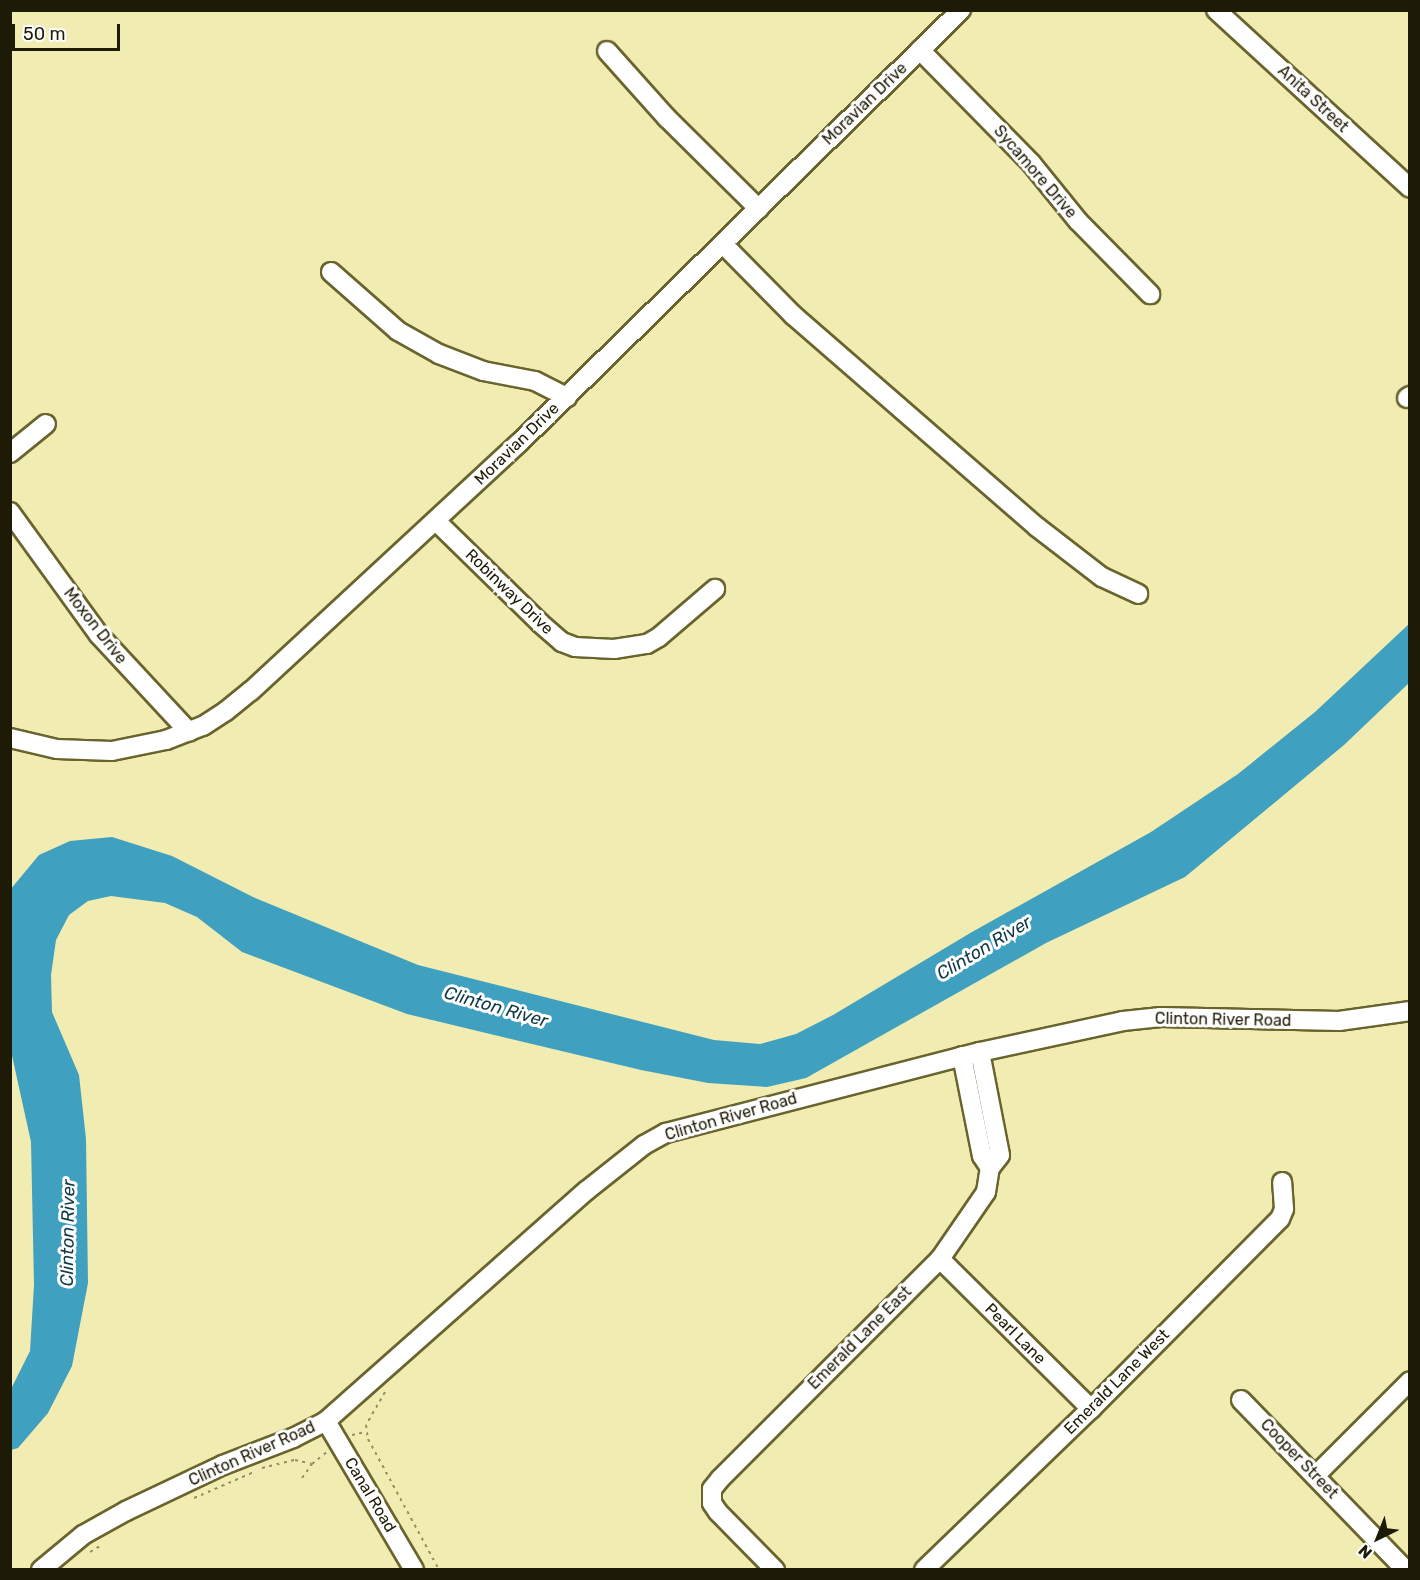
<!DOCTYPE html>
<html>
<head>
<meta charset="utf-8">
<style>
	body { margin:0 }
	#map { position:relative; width:1420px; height:1580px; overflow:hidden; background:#f1ecb1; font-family:Rubik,sans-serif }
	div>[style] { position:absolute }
	.water>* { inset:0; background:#40a0c0 }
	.path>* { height:2px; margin-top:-1px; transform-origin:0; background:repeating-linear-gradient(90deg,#949066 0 3px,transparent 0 7.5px) }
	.roads { filter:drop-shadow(2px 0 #69642d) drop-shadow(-2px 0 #69642d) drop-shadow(0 2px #69642d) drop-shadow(0 -2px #69642d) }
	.minor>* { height:18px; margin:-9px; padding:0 9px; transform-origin:9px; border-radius:9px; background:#fff }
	span { translate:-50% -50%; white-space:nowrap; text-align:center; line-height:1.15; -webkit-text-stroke:6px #fff; paint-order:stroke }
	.street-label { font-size:16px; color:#1d1b05 }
	.water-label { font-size:18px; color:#0e3947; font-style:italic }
	.frame { position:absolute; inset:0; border:12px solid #1d1b05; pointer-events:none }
	.north { position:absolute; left:1348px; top:1508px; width:60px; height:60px; -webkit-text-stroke:4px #fff; paint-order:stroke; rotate:223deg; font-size:16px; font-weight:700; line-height:24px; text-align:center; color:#1d1b05 }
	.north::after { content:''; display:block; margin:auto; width:21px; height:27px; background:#1d1b05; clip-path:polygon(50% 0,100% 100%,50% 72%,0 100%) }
	.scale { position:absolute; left:12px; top:24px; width:108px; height:27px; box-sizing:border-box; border:3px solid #1d1b05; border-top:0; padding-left:8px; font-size:18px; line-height:21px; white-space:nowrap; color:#1d1b05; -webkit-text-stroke:4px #fff; paint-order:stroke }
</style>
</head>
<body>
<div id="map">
	<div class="water">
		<div style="clip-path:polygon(1409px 624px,1409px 683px,1344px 745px,1185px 877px,1046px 943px,806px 1078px,767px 1087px,708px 1083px,641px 1070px,407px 1014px,242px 952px,197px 917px,165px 903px,111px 896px,88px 901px,69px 915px,56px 940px,51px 975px,52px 1012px,79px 1075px,86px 1139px,88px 1283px,72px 1366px,48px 1413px,18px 1448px,11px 1450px,11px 1389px,30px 1351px,34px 1285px,31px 1142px,11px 1051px,10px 890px,39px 855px,70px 841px,112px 837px,172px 856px,253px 897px,418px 965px,714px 1040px,760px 1044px,796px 1034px,833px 1015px,972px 932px,1151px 832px,1238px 774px,1315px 712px)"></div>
	</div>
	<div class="path">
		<div style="left:385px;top:1392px;width:38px;rotate:120deg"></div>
		<div style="left:366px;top:1425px;width:14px;rotate:82deg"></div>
		<div style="left:368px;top:1439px;width:149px;rotate:61.5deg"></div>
		<div style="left:352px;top:1435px;width:14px;rotate:-12deg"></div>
		<div style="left:262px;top:1468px;width:34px;rotate:-14deg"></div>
		<div style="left:295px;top:1460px;width:17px;rotate:13deg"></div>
		<div style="left:302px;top:1478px;width:17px;rotate:-54deg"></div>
		<div style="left:312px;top:1464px;width:19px;rotate:-39deg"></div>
		<div style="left:194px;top:1498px;width:65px;rotate:-23.4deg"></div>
		<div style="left:90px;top:1552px;width:12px;rotate:-31deg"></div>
	</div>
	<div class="roads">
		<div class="minor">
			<div style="left:1216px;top:10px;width:263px;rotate:42.5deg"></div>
			<div style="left:920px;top:50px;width:158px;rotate:45.5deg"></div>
			<div style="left:1031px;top:163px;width:75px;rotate:51deg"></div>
			<div style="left:1078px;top:221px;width:103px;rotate:45.4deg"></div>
			<div style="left:607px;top:51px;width:90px;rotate:48.2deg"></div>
			<div style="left:667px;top:118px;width:129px;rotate:44.7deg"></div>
			<div style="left:723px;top:244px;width:100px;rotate:45.4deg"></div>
			<div style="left:793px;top:315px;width:323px;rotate:41deg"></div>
			<div style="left:1037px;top:527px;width:82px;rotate:37.6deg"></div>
			<div style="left:1102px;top:577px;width:40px;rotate:25deg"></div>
			<div style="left:331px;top:272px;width:89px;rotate:41.4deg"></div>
			<div style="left:398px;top:331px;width:47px;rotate:29.3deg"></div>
			<div style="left:439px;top:354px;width:47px;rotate:21.1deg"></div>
			<div style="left:483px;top:371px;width:53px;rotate:10.9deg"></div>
			<div style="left:535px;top:381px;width:36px;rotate:27deg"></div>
			<div style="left:1407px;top:398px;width:4px;rotate:-34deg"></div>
			<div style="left:10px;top:453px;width:46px;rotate:-38.9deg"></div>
			<div style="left:10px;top:512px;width:152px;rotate:54.1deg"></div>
			<div style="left:99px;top:635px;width:132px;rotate:47.1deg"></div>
			<div style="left:436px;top:521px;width:146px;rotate:44.4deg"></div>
			<div style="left:540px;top:623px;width:29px;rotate:41deg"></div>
			<div style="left:562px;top:642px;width:14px;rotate:21deg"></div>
			<div style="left:575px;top:647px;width:39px;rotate:3deg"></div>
			<div style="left:614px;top:649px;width:33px;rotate:-9deg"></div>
			<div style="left:647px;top:644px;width:14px;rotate:-30deg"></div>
			<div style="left:659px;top:637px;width:74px;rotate:-40.6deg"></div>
			<div style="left:10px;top:738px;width:48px;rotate:13.2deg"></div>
			<div style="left:57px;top:749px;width:55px;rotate:2.1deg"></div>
			<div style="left:112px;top:751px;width:55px;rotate:-11.5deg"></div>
			<div style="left:166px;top:740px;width:40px;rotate:-21deg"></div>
			<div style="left:203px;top:726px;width:27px;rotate:-33deg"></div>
			<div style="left:226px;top:711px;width:32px;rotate:-39deg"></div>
			<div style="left:251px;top:691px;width:365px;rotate:-42.8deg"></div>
			<div style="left:519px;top:443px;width:619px;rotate:-44.41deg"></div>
			<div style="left:962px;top:1056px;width:102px;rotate:78.7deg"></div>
			<div style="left:982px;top:1156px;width:14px;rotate:56deg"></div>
			<div style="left:990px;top:1168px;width:16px;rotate:-52deg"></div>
			<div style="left:1000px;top:1155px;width:105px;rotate:-101deg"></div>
			<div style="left:940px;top:1259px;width:213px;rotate:44.8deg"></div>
			<div style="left:1241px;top:1400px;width:237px;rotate:45.9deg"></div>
			<div style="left:326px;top:1421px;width:173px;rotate:59.4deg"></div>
			<div style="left:1315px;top:1476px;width:134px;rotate:-45deg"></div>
			<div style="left:41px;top:1570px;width:55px;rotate:-39.8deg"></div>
			<div style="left:83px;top:1535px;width:49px;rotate:-29.2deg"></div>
			<div style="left:126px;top:1511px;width:107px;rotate:-25.4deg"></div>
			<div style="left:223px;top:1465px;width:75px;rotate:-21.1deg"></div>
			<div style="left:293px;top:1438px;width:37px;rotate:-27deg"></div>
			<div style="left:326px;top:1421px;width:347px;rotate:-41.5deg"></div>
			<div style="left:586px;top:1191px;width:74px;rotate:-38.4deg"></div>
			<div style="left:644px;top:1145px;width:25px;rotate:-29deg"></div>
			<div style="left:666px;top:1133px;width:324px;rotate:-14.5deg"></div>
			<div style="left:980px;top:1052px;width:146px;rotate:-12.2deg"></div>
			<div style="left:1123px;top:1021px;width:38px;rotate:-6deg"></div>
			<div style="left:1161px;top:1017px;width:178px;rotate:1.3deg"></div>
			<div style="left:1339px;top:1021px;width:72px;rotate:-8deg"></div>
			<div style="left:775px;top:1570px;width:81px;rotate:-134.5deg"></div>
			<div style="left:718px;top:1512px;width:11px;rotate:-124deg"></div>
			<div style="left:712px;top:1503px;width:14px;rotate:-90deg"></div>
			<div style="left:712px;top:1489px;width:13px;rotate:-51deg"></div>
			<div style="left:720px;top:1479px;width:311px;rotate:-45deg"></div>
			<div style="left:940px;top:1259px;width:81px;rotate:-55.5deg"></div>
			<div style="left:986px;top:1192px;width:24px;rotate:-81deg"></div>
			<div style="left:924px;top:1570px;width:232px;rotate:-44deg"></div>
			<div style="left:1091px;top:1409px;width:268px;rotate:-45.2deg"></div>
			<div style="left:1280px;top:1219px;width:11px;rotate:-68deg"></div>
			<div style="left:1284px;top:1209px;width:27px;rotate:-94deg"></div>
		</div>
	</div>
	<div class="street-label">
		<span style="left:1313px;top:99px;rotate:43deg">Anita Street</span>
		<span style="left:865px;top:104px;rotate:-44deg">Moravian Drive</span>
		<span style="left:1035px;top:172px;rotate:49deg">Sycamore Drive</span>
		<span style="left:517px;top:444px;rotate:-44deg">Moravian Drive</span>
		<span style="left:509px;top:592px;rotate:44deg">Robinway Drive</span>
		<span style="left:95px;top:626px;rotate:52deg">Moxon Drive</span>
		<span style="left:1223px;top:1020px;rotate:1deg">Clinton River Road</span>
		<span style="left:731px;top:1117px;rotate:-16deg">Clinton River Road</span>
		<span style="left:1015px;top:1334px;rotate:45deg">Pearl Lane</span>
		<span style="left:860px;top:1338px;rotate:-45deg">Emerald Lane East</span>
		<span style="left:1117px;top:1382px;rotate:-45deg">Emerald Lane West</span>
		<span style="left:252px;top:1454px;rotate:-24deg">Clinton River Road</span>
		<span style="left:1299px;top:1459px;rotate:46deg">Cooper Street</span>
		<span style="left:370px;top:1495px;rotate:59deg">Canal Road</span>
	</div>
	<div class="water-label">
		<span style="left:984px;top:948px;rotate:-31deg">Clinton River</span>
		<span style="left:496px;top:1007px;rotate:16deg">Clinton River</span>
		<span style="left:68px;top:1233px;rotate:-89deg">Clinton River</span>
	</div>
	<div class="frame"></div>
	<div class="north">N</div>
	<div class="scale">50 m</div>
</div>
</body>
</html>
